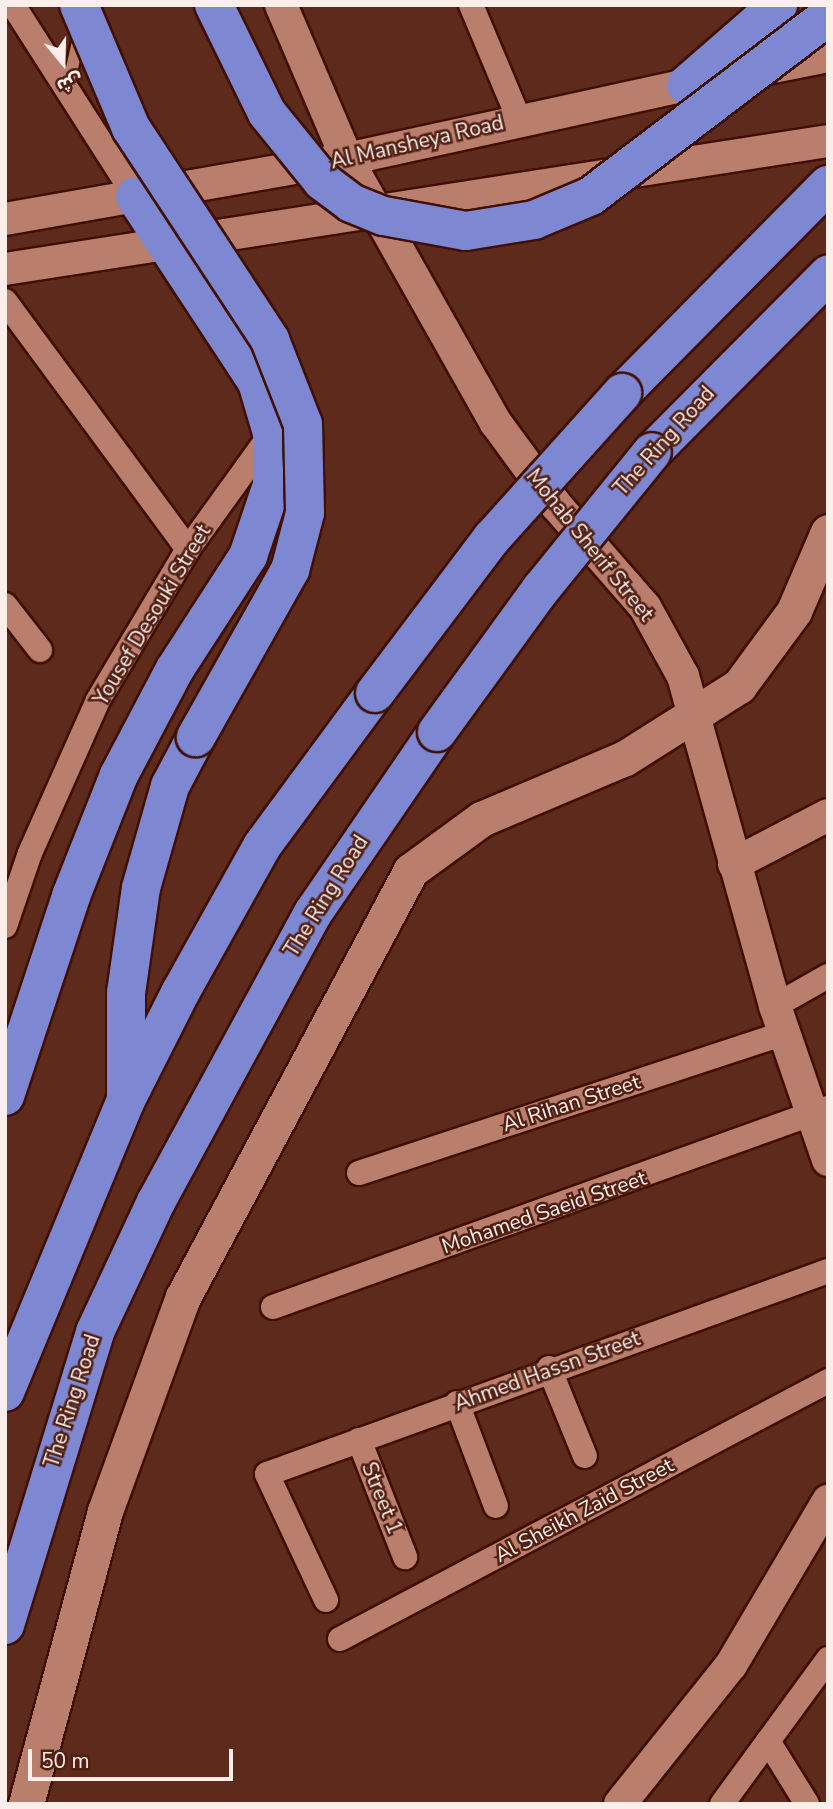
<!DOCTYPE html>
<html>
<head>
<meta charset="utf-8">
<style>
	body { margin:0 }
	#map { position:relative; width:833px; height:1809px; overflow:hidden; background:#5d2a1b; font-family:"Nunito Sans","Noto Sans Arabic",sans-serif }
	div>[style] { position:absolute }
	.roads { filter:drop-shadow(2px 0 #400f03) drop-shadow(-2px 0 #400f03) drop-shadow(0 2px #400f03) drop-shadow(0 -2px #400f03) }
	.service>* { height:12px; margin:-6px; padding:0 6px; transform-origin:6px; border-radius:6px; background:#ba7e6d }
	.minor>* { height:24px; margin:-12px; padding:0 12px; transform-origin:12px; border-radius:12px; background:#ba7e6d }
	.tertiary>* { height:32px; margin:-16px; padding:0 16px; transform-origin:16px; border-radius:16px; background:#ba7e6d }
	.secondary>* { height:35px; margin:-17.5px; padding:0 17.5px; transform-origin:17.5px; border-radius:17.5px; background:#ba7e6d }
	.motorway>* { height:38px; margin:-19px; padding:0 19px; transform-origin:19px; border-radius:19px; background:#7d87d2 }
	.bridges { filter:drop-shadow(2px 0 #400f03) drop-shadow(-2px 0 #400f03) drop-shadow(0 2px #400f03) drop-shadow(0 -2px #400f03) }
	.motorway-bridge>* { height:38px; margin:-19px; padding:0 19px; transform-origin:19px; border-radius:19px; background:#7d87d2 }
	span { translate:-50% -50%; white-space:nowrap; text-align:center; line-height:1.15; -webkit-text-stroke:5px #511f11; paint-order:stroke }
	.street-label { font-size:21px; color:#fcefeb }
	.frame { position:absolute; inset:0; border:7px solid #fcefeb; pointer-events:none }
	.north { position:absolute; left:28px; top:28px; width:70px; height:70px; -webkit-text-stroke:5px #511f11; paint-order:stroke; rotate:161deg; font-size:19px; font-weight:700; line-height:28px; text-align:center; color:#fcefeb }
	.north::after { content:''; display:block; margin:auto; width:24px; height:32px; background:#fcefeb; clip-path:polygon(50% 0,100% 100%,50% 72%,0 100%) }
	.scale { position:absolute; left:28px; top:1749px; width:205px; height:32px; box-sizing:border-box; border:4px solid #fcefeb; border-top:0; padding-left:9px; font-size:21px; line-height:24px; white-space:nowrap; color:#fcefeb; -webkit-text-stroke:5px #511f11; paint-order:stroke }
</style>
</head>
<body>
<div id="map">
	<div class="roads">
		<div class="service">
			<div style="left:67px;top:90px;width:54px;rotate:-77.2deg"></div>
		</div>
		<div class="minor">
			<div style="left:13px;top:5px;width:227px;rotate:57.4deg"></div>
			<div style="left:471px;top:5px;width:124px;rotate:67.2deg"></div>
			<div style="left:5px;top:301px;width:308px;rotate:53.6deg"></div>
			<div style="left:5px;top:605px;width:57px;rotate:52.1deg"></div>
			<div style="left:5px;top:926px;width:77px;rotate:-71.1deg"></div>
			<div style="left:30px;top:853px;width:167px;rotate:-66deg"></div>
			<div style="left:98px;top:700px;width:176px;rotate:-59.2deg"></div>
			<div style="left:188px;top:549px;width:142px;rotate:-54.2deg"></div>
			<div style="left:775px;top:1006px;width:61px;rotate:-29.5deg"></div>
			<div style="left:359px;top:1173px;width:447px;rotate:-18.2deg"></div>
			<div style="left:273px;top:1307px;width:590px;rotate:-19.73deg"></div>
			<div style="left:549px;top:1368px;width:95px;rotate:67.8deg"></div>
			<div style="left:457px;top:1403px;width:110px;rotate:69.3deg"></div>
			<div style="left:359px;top:1440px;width:126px;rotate:68.5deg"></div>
			<div style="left:326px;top:1600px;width:139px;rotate:-115.1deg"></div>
			<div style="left:267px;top:1474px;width:597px;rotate:-19.89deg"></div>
			<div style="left:340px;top:1639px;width:552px;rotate:-27.86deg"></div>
			<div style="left:768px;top:1741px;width:74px;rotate:58.2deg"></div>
			<div style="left:722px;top:1804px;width:180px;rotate:-53.8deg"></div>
		</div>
		<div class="tertiary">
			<div style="left:281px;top:5px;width:168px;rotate:66.8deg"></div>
			<div style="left:347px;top:159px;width:303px;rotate:60.6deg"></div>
			<div style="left:496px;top:423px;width:102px;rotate:53.8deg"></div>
			<div style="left:556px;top:505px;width:135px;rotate:48.9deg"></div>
			<div style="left:645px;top:607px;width:79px;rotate:61.2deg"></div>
			<div style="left:683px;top:676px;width:343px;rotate:74.4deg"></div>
			<div style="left:775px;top:1006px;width:163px;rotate:71deg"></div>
			<div style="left:758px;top:70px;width:71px;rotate:-11.3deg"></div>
			<div style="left:5px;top:219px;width:347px;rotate:-10deg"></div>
			<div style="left:347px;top:159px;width:370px;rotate:-12.3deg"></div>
			<div style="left:5px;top:269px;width:833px;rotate:-8.84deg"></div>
			<div style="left:734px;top:864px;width:106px;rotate:-27.5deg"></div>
			<div style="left:620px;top:1804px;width:178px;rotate:-51.4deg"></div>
			<div style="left:731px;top:1665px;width:191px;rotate:-59.4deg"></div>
		</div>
		<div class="secondary">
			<div style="left:26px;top:1804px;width:303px;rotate:-74.9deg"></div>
			<div style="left:105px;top:1511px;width:228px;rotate:-70deg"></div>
			<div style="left:183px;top:1297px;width:483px;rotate:-61.9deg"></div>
			<div style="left:410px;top:871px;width:88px;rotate:-36.2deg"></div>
			<div style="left:481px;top:819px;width:156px;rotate:-23deg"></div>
			<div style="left:625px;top:758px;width:135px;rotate:-32.3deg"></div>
			<div style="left:739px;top:686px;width:93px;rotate:-53.7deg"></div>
			<div style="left:794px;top:611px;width:86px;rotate:-66.7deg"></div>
		</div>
		<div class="motorway">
			<div style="left:686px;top:85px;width:122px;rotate:-41deg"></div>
			<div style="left:622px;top:393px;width:293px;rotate:-45.3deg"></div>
			<div style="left:652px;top:452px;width:250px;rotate:-45.2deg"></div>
			<div style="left:126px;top:1095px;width:102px;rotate:-90deg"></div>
			<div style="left:126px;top:993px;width:106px;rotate:-81.9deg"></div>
			<div style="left:141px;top:888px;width:106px;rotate:-74.1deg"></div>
			<div style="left:170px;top:786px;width:55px;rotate:-62deg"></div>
			<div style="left:5px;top:1096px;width:211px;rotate:-71.7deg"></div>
			<div style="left:71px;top:896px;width:130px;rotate:-68.4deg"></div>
			<div style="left:119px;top:775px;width:120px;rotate:-62.2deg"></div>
			<div style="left:175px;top:669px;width:135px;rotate:-57.1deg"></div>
			<div style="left:248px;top:556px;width:75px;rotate:-71.3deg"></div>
			<div style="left:272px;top:485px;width:52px;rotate:-90deg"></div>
			<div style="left:272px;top:433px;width:53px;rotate:-106.4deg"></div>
			<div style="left:257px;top:382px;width:222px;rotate:-123.3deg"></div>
			<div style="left:5px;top:1392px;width:316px;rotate:-67.5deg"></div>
			<div style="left:126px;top:1100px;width:120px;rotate:-63.2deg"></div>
			<div style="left:180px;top:993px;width:168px;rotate:-60.8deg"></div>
			<div style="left:262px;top:846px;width:190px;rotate:-53.6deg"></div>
			<div style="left:5px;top:1625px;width:307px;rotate:-72.9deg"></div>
			<div style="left:95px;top:1332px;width:144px;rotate:-64.9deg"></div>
			<div style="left:156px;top:1202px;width:329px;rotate:-61.5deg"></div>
			<div style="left:313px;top:913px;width:219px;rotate:-55.6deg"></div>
		</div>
	</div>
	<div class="bridges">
		<div class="motorway-bridge">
			<div style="left:79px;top:5px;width:134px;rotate:67.1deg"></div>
			<div style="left:131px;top:128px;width:254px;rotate:56.7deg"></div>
			<div style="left:270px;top:340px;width:90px;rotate:68.6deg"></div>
			<div style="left:303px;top:424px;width:89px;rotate:88.7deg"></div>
			<div style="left:305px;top:513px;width:59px;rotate:104.7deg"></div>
			<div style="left:290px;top:570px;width:192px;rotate:119.4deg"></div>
			<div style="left:214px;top:5px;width:120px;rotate:63.9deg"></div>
			<div style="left:267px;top:113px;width:87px;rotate:51deg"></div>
			<div style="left:322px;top:181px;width:36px;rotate:37deg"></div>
			<div style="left:351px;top:203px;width:35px;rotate:22deg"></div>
			<div style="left:384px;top:216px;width:83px;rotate:10.4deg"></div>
			<div style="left:466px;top:231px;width:69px;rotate:-9.2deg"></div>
			<div style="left:534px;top:220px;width:62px;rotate:-22.8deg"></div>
			<div style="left:591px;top:196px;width:298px;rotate:-37.2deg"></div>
			<div style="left:375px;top:693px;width:194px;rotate:-53deg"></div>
			<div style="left:492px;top:538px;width:195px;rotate:-48.1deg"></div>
			<div style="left:437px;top:732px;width:177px;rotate:-54deg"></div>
			<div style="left:541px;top:589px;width:176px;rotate:-51deg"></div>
		</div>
	</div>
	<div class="street-label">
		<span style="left:417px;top:142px;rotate:-13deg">Al Mansheya Road</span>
		<span style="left:664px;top:441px;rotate:-48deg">The Ring Road</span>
		<span style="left:590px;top:545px;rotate:51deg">Mohab Sherif Street</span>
		<span style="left:152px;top:615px;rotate:-59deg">Yousef Desouki Street</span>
		<span style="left:326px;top:896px;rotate:-58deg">The Ring Road</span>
		<span style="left:571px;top:1103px;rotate:-18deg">Al Rihan Street</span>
		<span style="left:544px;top:1212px;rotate:-19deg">Mohamed Saeid Street</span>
		<span style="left:547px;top:1371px;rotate:-20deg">Ahmed Hassn Street</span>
		<span style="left:72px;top:1401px;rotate:-72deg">The Ring Road</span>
		<span style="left:382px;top:1498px;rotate:68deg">Street 1</span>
		<span style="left:584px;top:1510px;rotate:-28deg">Al Sheikh Zaid Street</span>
	</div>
	<div class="frame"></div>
	<div class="north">ش</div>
	<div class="scale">50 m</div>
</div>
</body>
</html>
